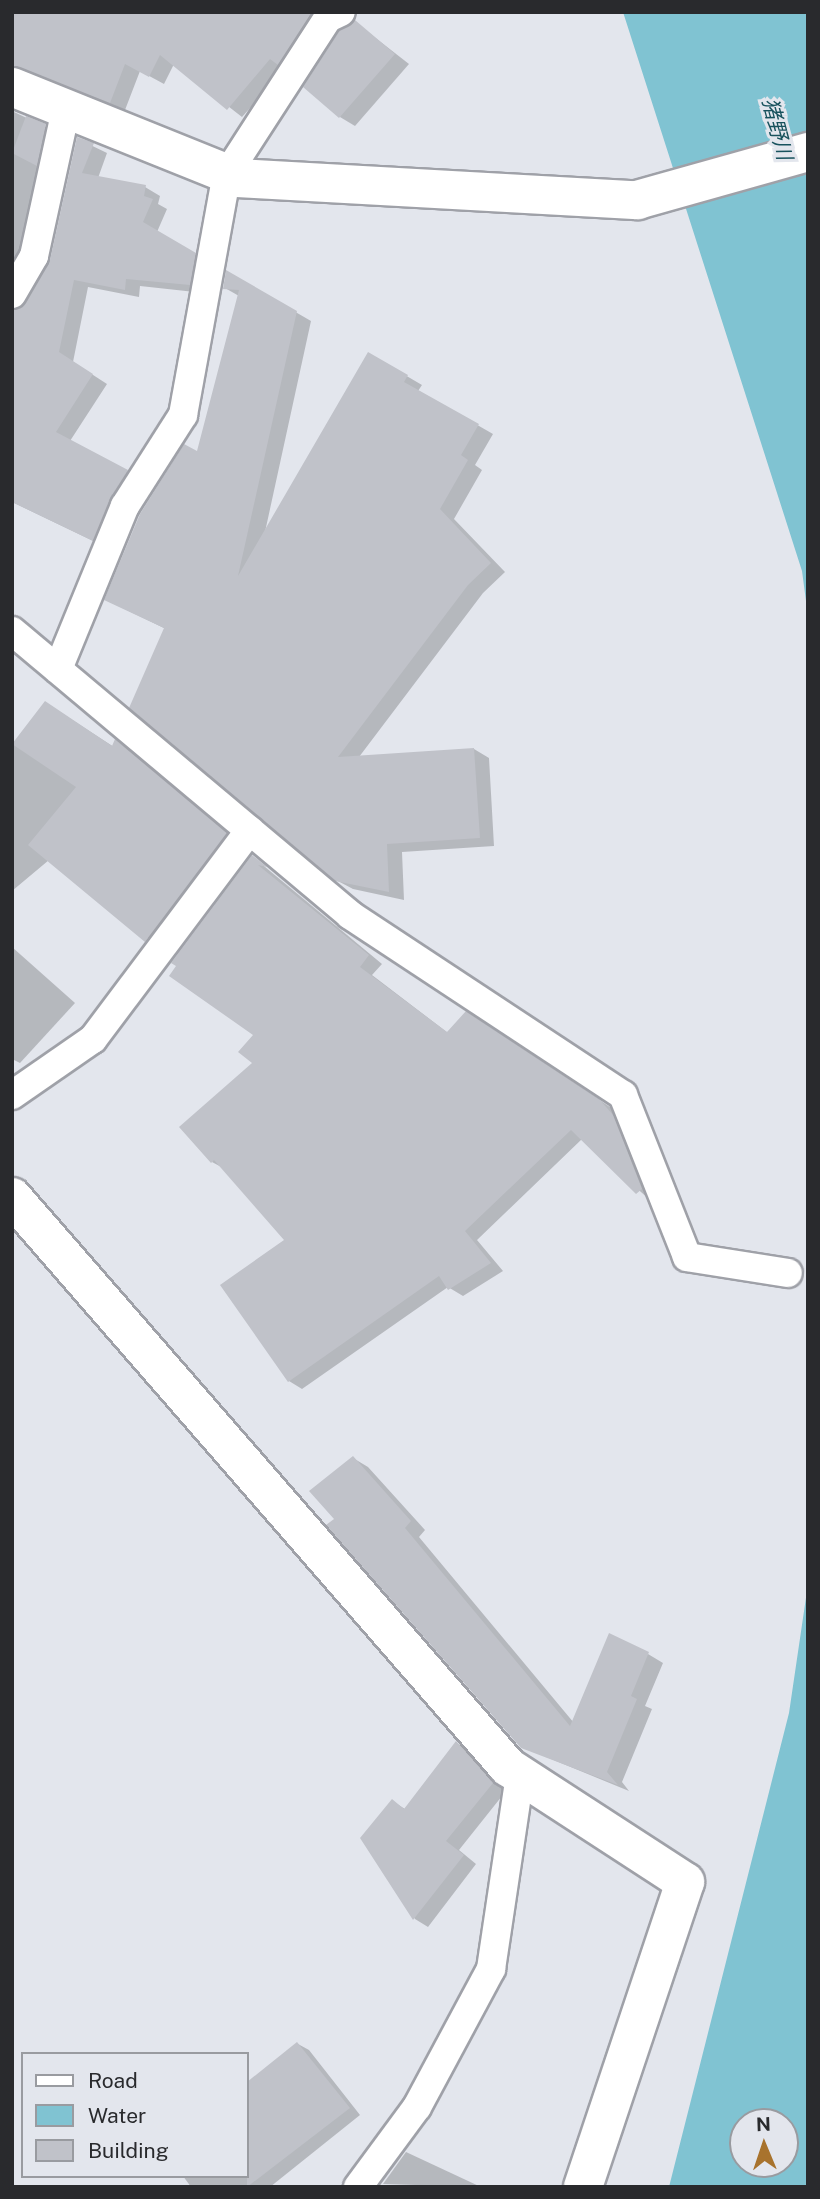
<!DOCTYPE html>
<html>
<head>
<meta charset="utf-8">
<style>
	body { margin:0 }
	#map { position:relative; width:820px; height:2199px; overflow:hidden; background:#e3e6ed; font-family:"Public Sans","Noto Sans JP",sans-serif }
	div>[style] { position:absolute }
	.water>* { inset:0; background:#80c3d2 }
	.shadow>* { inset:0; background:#0003 }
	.building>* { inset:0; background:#c0c2c9 }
	.roads { filter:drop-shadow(2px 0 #9fa1a8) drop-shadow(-2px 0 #9fa1a8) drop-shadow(0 2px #9fa1a8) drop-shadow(0 -2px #9fa1a8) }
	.service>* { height:28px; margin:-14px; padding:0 14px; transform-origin:14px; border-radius:14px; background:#fff }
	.minor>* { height:38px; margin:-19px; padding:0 19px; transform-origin:19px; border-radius:19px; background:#fff }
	span { translate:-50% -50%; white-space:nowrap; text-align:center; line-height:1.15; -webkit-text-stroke:6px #e3e6ed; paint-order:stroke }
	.water-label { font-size:21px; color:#18525d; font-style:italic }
	.frame { position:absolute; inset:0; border:14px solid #292a2d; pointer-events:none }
	.legend { position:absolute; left:21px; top:2052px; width:228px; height:126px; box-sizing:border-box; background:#e3e6ed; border:2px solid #999ba0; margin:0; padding:9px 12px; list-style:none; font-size:21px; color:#292a2d }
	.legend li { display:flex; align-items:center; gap:14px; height:35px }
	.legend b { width:35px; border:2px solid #999ba0 }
	.north { position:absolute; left:729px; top:2108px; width:70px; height:70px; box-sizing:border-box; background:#e3e6ed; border:2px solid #999ba0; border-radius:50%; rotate:358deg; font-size:19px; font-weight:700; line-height:28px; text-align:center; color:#292a2d }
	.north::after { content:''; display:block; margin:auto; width:24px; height:32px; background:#a8732d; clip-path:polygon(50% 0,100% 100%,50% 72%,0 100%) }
</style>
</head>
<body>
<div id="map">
	<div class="water">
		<div style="clip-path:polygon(623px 12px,808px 12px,808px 616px,802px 571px)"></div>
		<div style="clip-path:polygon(evenodd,808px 1584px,808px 2187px,669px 2187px,789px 1713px,808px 1584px,743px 2122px,785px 2122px,785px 2164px,743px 2164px,743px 2122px)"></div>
	</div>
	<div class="shadow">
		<div style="clip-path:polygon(12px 12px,336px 12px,242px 117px,174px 64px,164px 84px,140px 71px,125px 110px,36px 74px,12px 79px)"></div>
		<div style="clip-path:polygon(355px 22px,409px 64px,355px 126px,340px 117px)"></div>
		<div style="clip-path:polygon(12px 111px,60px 134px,12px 297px)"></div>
		<div style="clip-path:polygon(78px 139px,107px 153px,98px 178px,145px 187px,160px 196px,158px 204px,167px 209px,157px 232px,210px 263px,204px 293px,140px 286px,139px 297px,88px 287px,73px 362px,107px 384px,70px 441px,142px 480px,108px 548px,12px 502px,12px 308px,22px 310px,50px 265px)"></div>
		<div style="clip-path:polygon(228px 273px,311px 321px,265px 532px,369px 354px,422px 385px,418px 391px,493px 434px,475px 465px,482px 470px,454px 519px,505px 572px,483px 593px,359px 757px,474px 749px,489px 758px,494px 846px,402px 852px,404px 900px,353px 889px,336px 880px,166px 629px,106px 600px,198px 453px,239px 296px,225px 288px)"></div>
		<div style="clip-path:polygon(46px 703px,114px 747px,116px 742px,131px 751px,241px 843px,162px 949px,49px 860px,12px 891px,12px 746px)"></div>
		<div style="clip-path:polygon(253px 857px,382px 964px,372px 975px,448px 1033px,480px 1021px,613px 1109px,627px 1126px,651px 1201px,582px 1139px,477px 1240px,503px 1271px,463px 1296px,448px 1287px,302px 1389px,289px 1381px,287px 1240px,225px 1169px,212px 1162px,254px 1063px)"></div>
		<div style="clip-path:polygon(12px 947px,75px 1003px,20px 1063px,12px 1059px)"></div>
		<div style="clip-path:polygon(353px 1458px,368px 1467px,425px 1530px,419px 1537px,574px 1723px,648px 1654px,663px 1663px,645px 1706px,652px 1709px,622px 1782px,629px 1791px,522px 1747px,336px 1519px)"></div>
		<div style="clip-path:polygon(457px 1743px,470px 1751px,506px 1791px,459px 1850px,476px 1864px,428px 1927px,415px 1919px,362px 1838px,392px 1801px,405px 1809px)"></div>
		<div style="clip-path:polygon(298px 2044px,309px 2050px,360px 2115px,270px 2187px,191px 2187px,183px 2176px,247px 2176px,247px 2084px)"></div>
		<div style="clip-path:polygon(406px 2152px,481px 2187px,383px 2184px)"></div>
	</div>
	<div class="building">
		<div style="clip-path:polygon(12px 12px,312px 12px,278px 65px,270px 59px,227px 110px,160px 55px,149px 77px,125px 64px,110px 103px,12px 66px)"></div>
		<div style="clip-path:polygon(355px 20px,395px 54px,339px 118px,303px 87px,339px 31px)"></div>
		<div style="clip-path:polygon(26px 116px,46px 124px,37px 166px,12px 153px)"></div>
		<div style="clip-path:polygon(77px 137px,94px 143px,82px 173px,146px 185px,144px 196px,153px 199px,143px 222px,196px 253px,190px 285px,126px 279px,125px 290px,74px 280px,59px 352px,93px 374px,56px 432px,128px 470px,93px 541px,12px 502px,12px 311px,26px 302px,50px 260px)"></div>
		<div style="clip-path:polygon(226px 270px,297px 311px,238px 576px,368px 352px,408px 375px,404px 382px,479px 424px,461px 455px,468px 460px,440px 509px,491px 563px,468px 585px,338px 757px,474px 748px,480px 838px,387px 844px,389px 892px,335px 881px,129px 708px,164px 628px,104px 600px,140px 514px,184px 444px,197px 451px,239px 290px,223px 289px)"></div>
		<div style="clip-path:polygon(45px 701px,112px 746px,115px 739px,227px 833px,145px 942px,28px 845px,76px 787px,12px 744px)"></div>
		<div style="clip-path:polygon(252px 855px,267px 867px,258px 865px,369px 955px,360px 967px,447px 1032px,466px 1011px,599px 1099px,614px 1116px,642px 1189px,636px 1194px,571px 1130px,465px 1231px,491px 1263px,448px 1290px,439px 1276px,288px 1382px,220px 1285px,284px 1240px,214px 1160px,211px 1163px,179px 1127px,252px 1063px,238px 1052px,253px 1035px,169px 976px,176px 966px,171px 963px)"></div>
		<div style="clip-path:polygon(353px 1456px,411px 1521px,405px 1528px,570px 1726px,609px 1633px,649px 1652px,631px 1696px,637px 1699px,607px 1772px,618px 1785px,521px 1748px,326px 1525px,334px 1519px,309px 1491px)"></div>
		<div style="clip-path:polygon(456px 1741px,493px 1783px,446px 1841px,464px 1855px,413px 1920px,360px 1838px,392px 1799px,404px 1809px)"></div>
		<div style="clip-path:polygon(297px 2042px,350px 2108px,247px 2187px,247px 2082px)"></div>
	</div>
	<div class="roads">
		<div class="service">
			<div style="left:12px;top:294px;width:44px;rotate:-59.9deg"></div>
			<div style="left:34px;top:256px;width:150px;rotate:-77.7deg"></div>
			<div style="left:12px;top:631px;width:441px;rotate:40deg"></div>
			<div style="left:350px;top:915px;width:327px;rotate:33.4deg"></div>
			<div style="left:623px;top:1095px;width:174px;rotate:68.4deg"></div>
			<div style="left:687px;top:1257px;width:102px;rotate:9deg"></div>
			<div style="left:58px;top:669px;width:176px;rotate:-67.7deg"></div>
			<div style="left:125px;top:506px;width:108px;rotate:-57.5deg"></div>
			<div style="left:183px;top:415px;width:245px;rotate:-79.7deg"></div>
			<div style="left:227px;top:174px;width:186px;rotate:-57.1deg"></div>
			<div style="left:328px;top:18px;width:14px;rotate:-25deg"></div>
			<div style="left:12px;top:1095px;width:98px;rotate:-34.7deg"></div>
			<div style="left:93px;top:1039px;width:261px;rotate:-53.1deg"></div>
			<div style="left:358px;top:2187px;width:99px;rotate:-53.6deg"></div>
			<div style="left:417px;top:2107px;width:157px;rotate:-61.8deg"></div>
			<div style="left:491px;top:1969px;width:196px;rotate:-81.5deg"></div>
		</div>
		<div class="minor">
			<div style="left:12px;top:87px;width:244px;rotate:21.9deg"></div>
			<div style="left:238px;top:178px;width:400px;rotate:3.2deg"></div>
			<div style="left:637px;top:200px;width:178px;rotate:-15.7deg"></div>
			<div style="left:12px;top:1197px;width:756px;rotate:48.97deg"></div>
			<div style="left:508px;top:1767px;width:211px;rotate:33deg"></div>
			<div style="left:685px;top:1882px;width:322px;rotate:108.5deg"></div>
		</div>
	</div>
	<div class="water-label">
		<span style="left:777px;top:129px;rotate:75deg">猪野川</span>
	</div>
	<div class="frame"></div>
	<ul class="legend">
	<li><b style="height:9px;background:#fff"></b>Road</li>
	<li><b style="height:19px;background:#80c3d2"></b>Water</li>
	<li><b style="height:19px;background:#c0c2c9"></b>Building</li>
	</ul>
	<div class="north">N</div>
</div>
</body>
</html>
